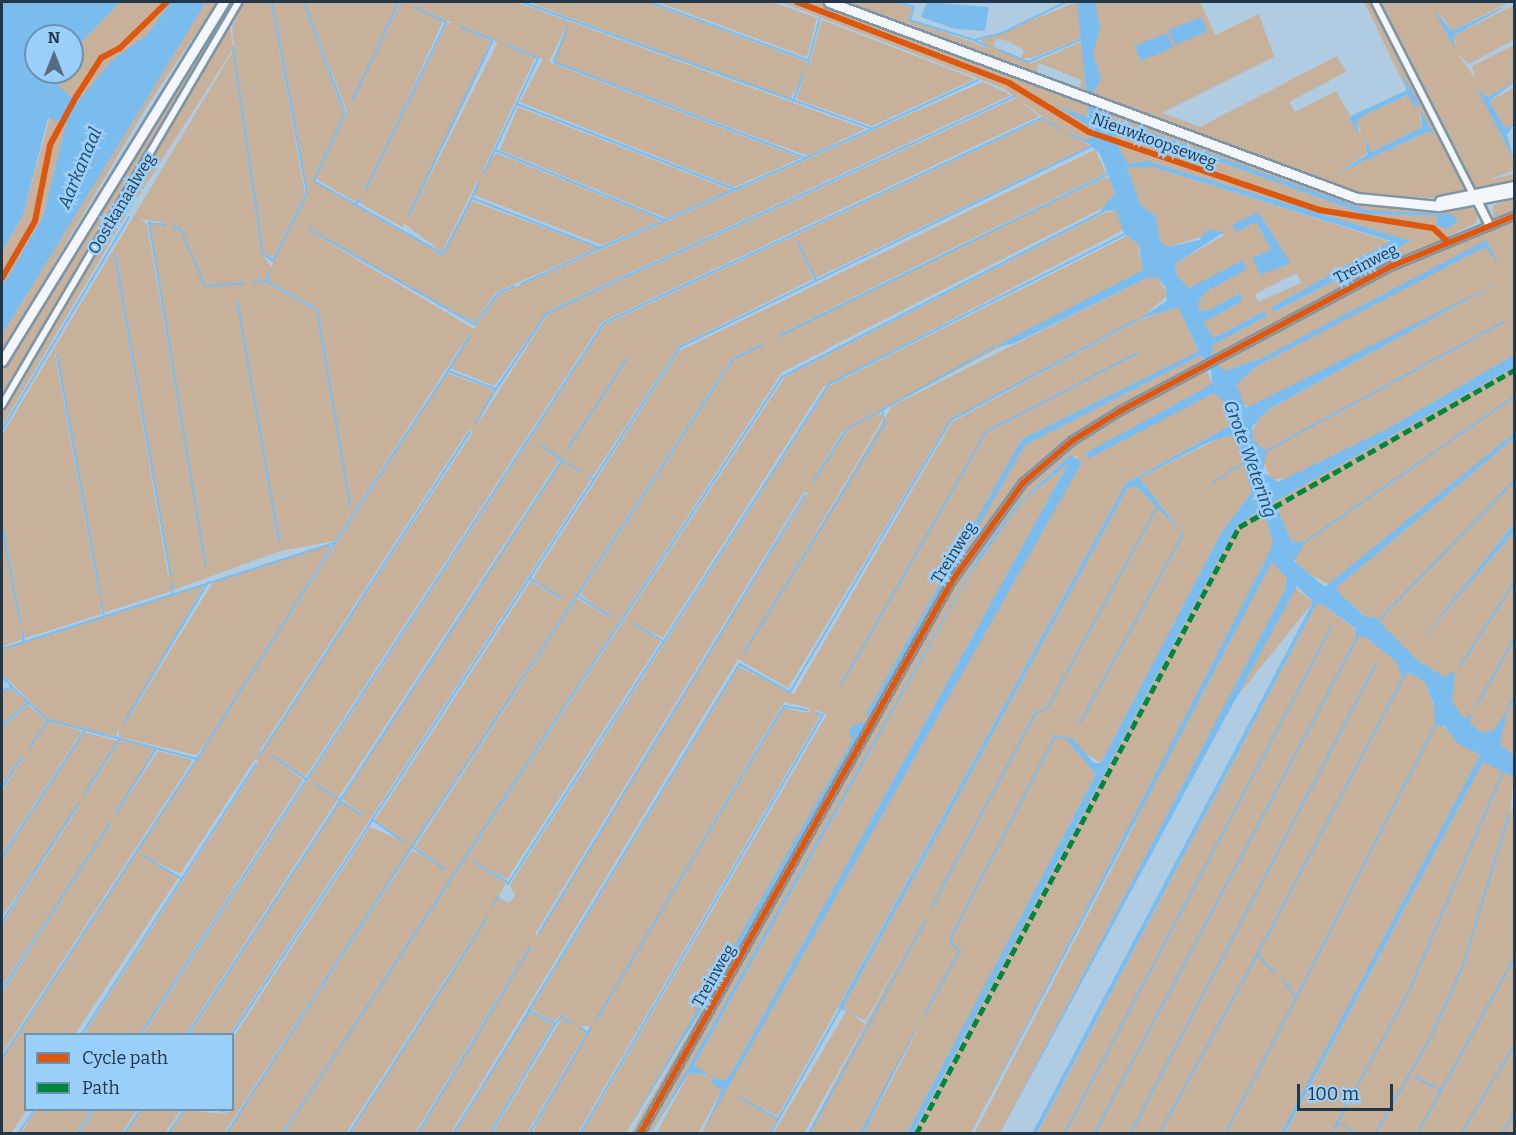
<!DOCTYPE html>
<html>
<head>
<meta charset="utf-8">
<style>
	body { margin:0 }
	#map { position:relative; width:1516px; height:1135px; overflow:hidden; background:#b0cce3; font-family:Bitter,serif }
	div>[style] { position:absolute }
	.green>* { inset:0; background:#c7b19a; transform-origin:0 0 }
	.water>* { inset:0; background:#7abcee; transform-origin:0 0 }
	.stream>* { height:2px; margin:-1px; padding:0 1px; transform-origin:1px; border-radius:1px; background:#7abcee }
	.roads { filter:drop-shadow(2px 0 #7e95a6) drop-shadow(-2px 0 #7e95a6) drop-shadow(0 2px #7e95a6) drop-shadow(0 -2px #7e95a6) }
	.street>* { height:6px; margin:-3px; padding:0 3px; transform-origin:3px; border-radius:3px; background:#f3f7fb }
	.primary>* { height:9px; margin:-4.5px; padding:0 4.5px; transform-origin:4.5px; border-radius:4.5px; background:#f3f7fb }
	.quiet>* { height:4.5px; margin-top:-2.25px; transform-origin:0; background:repeating-linear-gradient(90deg,#00873e 0 9px,transparent 0 13.5px) }
	.cycleway>* { height:6px; margin:-3px; padding:0 3px; transform-origin:3px; border-radius:3px; background:#de570f }
	span { translate:-50% -50%; white-space:nowrap; text-align:center; line-height:1.15; -webkit-text-stroke:5px #9acff9; paint-order:stroke }
	.street-label { font-size:16px; color:#223848 }
	.water-label { font-size:18px; color:#214c6c; font-style:italic }
	.frame { position:absolute; inset:0; border:3px solid #223848; pointer-events:none }
	.legend { position:absolute; left:24px; top:1033px; width:210px; height:78px; box-sizing:border-box; background:#9acff9; border:2px solid #6a93b2; margin:0; padding:8px 10px; list-style:none; font-size:18px; color:#223848 }
	.legend li { display:flex; align-items:center; gap:12px; height:30px }
	.legend b { width:30px; border:2px solid #6a93b2 }
	.north { position:absolute; left:24px; top:24px; width:60px; height:60px; box-sizing:border-box; background:#9acff9; border:2px solid #6a93b2; border-radius:50%; rotate:0deg; font-size:16px; font-weight:700; line-height:24px; text-align:center; color:#223848 }
	.north::after { content:''; display:block; margin:auto; width:21px; height:27px; background:#546c7e; clip-path:polygon(50% 0,100% 100%,50% 72%,0 100%) }
	.scale { position:absolute; left:1297px; top:1084px; width:96px; height:27px; box-sizing:border-box; border:3px solid #223848; border-top:0; padding-left:8px; font-size:18px; line-height:21px; white-space:nowrap; color:#223848; -webkit-text-stroke:4px #9acff9; paint-order:stroke }
</style>
</head>
<body>
<div id="map">
	<div class="green">
		<div style="clip-path:polygon(120px 2px,171px 2px,147px 35px,84px 99px,74px 102px,53px 80px,54px 72px,72px 72px,72px 52px)"></div>
		<div style="clip-path:polygon(206px 2px,217px 2px,149px 103px,2px 351px,2px 335px)"></div>
		<div style="clip-path:polygon(227px 2px,235px 2px,206px 55px,2px 397px,2px 364px)"></div>
		<div style="clip-path:polygon(240px 2px,271px 2px,305px 194px,273px 258px,263px 254px,234px 48px,232px 26px,240px 14px,230px 26px,233px 49px,138px 197px,132px 194px)"></div>
		<div style="clip-path:polygon(evenodd,273px 2px,303px 2px,344px 114px,313px 181px,442px 255px,472px 201px,598px 248px,496px 292px,475px 323px,306px 229px,474px 329px,498px 295px,983px 82px,1011px 95px,548px 311px,494px 386px,450px 368px,470px 332px,335px 541px,280px 551px,174px 590px,171px 582px,172px 591px,105px 612px,100px 601px,102px 614px,25px 638px,21px 629px,22px 639px,2px 647px,2px 530px,21px 623px,2px 522px,2px 435px,233px 51px,262px 254px,271px 267px,308px 194px,273px 2px,139px 219px,167px 223px,150px 224px,206px 567px,147px 224px,139px 219px,273px 2px,114px 254px,116px 254px,170px 576px,168px 575px,114px 254px,273px 2px,270px 270px,268px 281px,318px 309px,350px 506px,316px 310px,265px 282px,251px 283px,265px 280px,270px 270px,273px 2px,237px 298px,280px 541px,280px 542px,278px 542px,237px 298px,273px 2px,57px 353px,101px 595px,99px 596px,55px 354px,57px 353px)"></div>
		<div style="clip-path:polygon(evenodd,305px 2px,398px 2px,352px 100px,401px 2px,516px 2px,865px 129px,808px 156px,555px 62px,566px 27px,549px 62px,801px 158px,734px 187px,520px 102px,543px 59px,506px 43px,535px 58px,482px 173px,496px 153px,662px 220px,602px 245px,474px 195px,478px 179px,442px 252px,405px 224px,402px 227px,360px 203px,361px 196px,356px 202px,316px 179px,347px 112px,305px 2px,413px 7px,453px 23px,447px 23px,366px 190px,443px 21px,413px 7px,305px 2px,458px 26px,498px 42px,409px 217px,491px 41px,458px 26px)"></div>
		<div style="clip-path:polygon(528px 2px,647px 2px,806px 61px,808px 68px,822px 20px,975px 79px,872px 126px,796px 99px,806px 72px,790px 99px)"></div>
		<div style="clip-path:polygon(657px 2px,772px 2px,817px 18px,807px 57px)"></div>
		<div style="clip-path:polygon(781px 2px,820px 2px,1089px 102px,1087px 119px,1058px 105px,1091px 124px,1094px 136px,1085px 140px,1066px 131px,1090px 146px,816px 278px,797px 241px,813px 279px,679px 346px,593px 476px,586px 475px,591px 479px,539px 560px,230px 1034px,190px 1034px,340px 801px,365px 816px,342px 799px,562px 461px,582px 472px,537px 442px,560px 459px,338px 798px,313px 782px,337px 800px,186px 1034px,143px 1034px,604px 325px,1042px 119px,1061px 130px,1003px 88px)"></div>
		<div style="clip-path:polygon(848px 2px,893px 2px,912px 8px,910px 20px,991px 49px,981px 40px,1077px 2px,1083px 37px,1032px 58px,1021px 58px,1024px 50px,1008px 41px,996px 39px,993px 46px,1030px 64px,1083px 41px,1086px 91px,1080px 89px,1081px 80px,1039px 63px,1037px 72px)"></div>
		<div style="clip-path:polygon(evenodd,1095px 2px,1200px 2px,1215px 35px,1259px 14px,1274px 57px,1162px 113px,1200px 127px,1337px 56px,1346px 72px,1289px 102px,1295px 112px,1336px 91px,1361px 135px,1357px 121px,1366px 114px,1409px 95px,1415px 107px,1364px 2px,1372px 2px,1467px 193px,1431px 198px,1364px 194px,1093px 94px,1100px 78px,1093px 55px,1095px 2px,1418px 112px,1428px 132px,1338px 173px,1368px 153px,1363px 140px,1372px 152px,1422px 127px,1418px 112px)"></div>
		<div style="clip-path:polygon(1377px 2px,1510px 2px,1452px 31px,1437px 9px,1457px 47px,1453px 36px,1514px 5px,1514px 40px,1469px 64px,1458px 54px,1475px 79px,1472px 66px,1514px 45px,1514px 83px,1486px 97px,1476px 87px,1514px 160px,1514px 170px,1488px 180px,1514px 174px,1514px 183px,1475px 189px)"></div>
		<div style="clip-path:polygon(1514px 88px,1514px 124px,1505px 129px,1489px 101px)"></div>
		<div style="clip-path:polygon(evenodd,1016px 98px,1039px 116px,602px 322px,308px 773px,304px 776px,271px 756px,303px 780px,140px 1034px,84px 1034px,259px 762px,255px 759px,180px 874px,143px 855px,178px 878px,75px 1034px,26px 1034px,27px 1110px,11px 1133px,2px 1133px,2px 1060px,218px 728px,196px 755px,119px 737px,119px 728px,116px 736px,49px 720px,2px 674px,2px 650px,204px 585px,125px 724px,213px 582px,328px 544px,331px 547px,221px 722px,447px 373px,494px 390px,477px 425px,549px 313px,1016px 98px,469px 429px,473px 432px,258px 757px,261px 749px,469px 429px)"></div>
		<div style="clip-path:polygon(evenodd,1097px 105px,1343px 199px,1397px 208px,1471px 207px,1478px 214px,1476px 223px,1449px 236px,1454px 241px,1514px 219px,1514px 355px,1387px 429px,1288px 479px,1271px 479px,1251px 434px,1261px 414px,1503px 280px,1251px 409px,1238px 399px,1237px 382px,1257px 366px,1396px 292px,1485px 246px,1490px 252px,1488px 242px,1262px 358px,1224px 371px,1212px 357px,1213px 345px,1267px 316px,1265px 311px,1214px 338px,1203px 323px,1242px 301px,1240px 293px,1208px 311px,1199px 310px,1198px 303px,1205px 292px,1246px 270px,1243px 261px,1189px 288px,1177px 276px,1175px 264px,1224px 235px,1220px 231px,1168px 247px,1160px 241px,1155px 215px,1141px 206px,1127px 167px,1153px 167px,1391px 242px,1272px 307px,1275px 312px,1411px 241px,1148px 161px,1126px 163px,1112px 136px,1137px 132px,1364px 214px,1438px 216px,1449px 229px,1446px 214px,1366px 211px,1136px 127px,1110px 133px,1097px 105px,1258px 212px,1290px 263px,1261px 257px,1271px 249px,1256px 222px,1258px 212px,1097px 105px,1297px 273px,1301px 283px,1258px 302px,1255px 294px,1297px 273px)"></div>
		<div style="clip-path:polygon(518px 107px,731px 190px,666px 218px,500px 150px)"></div>
		<div style="clip-path:polygon(50px 117px,66px 124px,43px 217px,2px 287px,2px 252px,23px 215px)"></div>
		<div style="clip-path:polygon(evenodd,1095px 150px,1106px 173px,778px 334px,1106px 177px,1113px 181px,1114px 199px,1106px 206px,782px 372px,359px 1020px,785px 377px,1101px 214px,1116px 210px,1122px 221px,1123px 230px,823px 387px,663px 638px,630px 622px,661px 641px,507px 879px,472px 861px,506px 883px,492px 908px,500px 898px,509px 903px,515px 896px,510px 885px,829px 386px,1129px 235px,1138px 245px,1143px 270px,842px 432px,811px 484px,848px 430px,880px 412px,883px 418px,744px 655px,892px 406px,1149px 277px,1158px 278px,1168px 295px,1140px 319px,950px 420px,788px 688px,738px 659px,451px 1133px,419px 1133px,531px 944px,415px 1133px,351px 1133px,487px 915px,346px 1133px,285px 1133px,355px 1024px,282px 1133px,227px 1133px,412px 850px,446px 870px,415px 847px,577px 598px,611px 619px,580px 594px,732px 361px,764px 343px,731px 359px,224px 1133px,169px 1134px,185px 1110px,225px 1114px,232px 1110px,233px 1038px,370px 827px,405px 842px,375px 820px,531px 581px,562px 600px,533px 578px,679px 351px,1095px 150px,804px 492px,808px 493px,537px 935px,535px 934px,804px 492px)"></div>
		<div style="clip-path:polygon(1514px 196px,1514px 211px,1493px 219px,1493px 206px)"></div>
		<div style="clip-path:polygon(129px 199px,134px 202px,2px 426px,2px 409px)"></div>
		<div style="clip-path:polygon(evenodd,1178px 307px,1199px 352px,1022px 439px,867px 714px,1025px 445px,1201px 355px,1212px 384px,1086px 454px,1087px 458px,1214px 393px,1224px 401px,1231px 425px,1126px 483px,778px 1116px,737px 1096px,777px 1119px,769px 1133px,702px 1133px,1078px 464px,1076px 456px,1063px 461px,1017px 505px,979px 556px,651px 1133px,631px 1133px,862px 731px,858px 727px,850px 728px,853px 741px,626px 1133px,582px 1133px,827px 714px,815px 710px,820px 716px,578px 1133px,532px 1133px,590px 1026px,580px 1026px,586px 1033px,527px 1133px,492px 1134px,562px 1018px,574px 1023px,560px 1015px,554px 1022px,531px 1009px,739px 667px,794px 694px,952px 422px,1137px 321px,1178px 307px,784px 702px,810px 708px,808px 713px,784px 708px,595px 1021px,784px 702px)"></div>
		<div style="clip-path:polygon(1514px 367px,1514px 433px,1330px 585px,1298px 568px,1294px 557px,1304px 542px,1292px 542px,1274px 502px)"></div>
		<div style="clip-path:polygon(1230px 433px,1241px 446px,1252px 492px,1221px 533px,1101px 763px,1068px 742px,1096px 774px,907px 1133px,864px 1133px,925px 1017px,860px 1133px,808px 1133px,907px 946px,866px 1020px,852px 1015px,865px 1024px,804px 1133px,773px 1134px,847px 1010px,844px 1005px,1127px 489px,1136px 486px,1183px 533px,1139px 478px)"></div>
		<div style="clip-path:polygon(1514px 438px,1514px 524px,1423px 638px,1514px 532px,1514px 756px,1500px 744px,1506px 713px,1494px 730px,1482px 733px,1469px 723px,1470px 714px,1464px 719px,1452px 701px,1455px 672px,1444px 677px,1416px 659px,1376px 618px,1365px 616px,1335px 589px)"></div>
		<div style="clip-path:polygon(1069px 462px,731px 1074px,723px 1081px,713px 1078px,722px 1090px,698px 1133px,656px 1134px,689px 1073px,708px 1076px,694px 1065px,972px 571px,1021px 503px)"></div>
		<div style="clip-path:polygon(1264px 508px,1273px 543px,1264px 563px,971px 1133px,913px 1134px,1228px 542px,1238px 525px)"></div>
		<div style="clip-path:polygon(1272px 561px,1287px 579px,1285px 590px,1000px 1133px,974px 1134px)"></div>
		<div style="left:1293px;top:586px;width:26px;height:619px;rotate:39deg"></div>
		<div style="clip-path:polygon(1322px 604px,1396px 661px,1402px 675px,1410px 673px,1425px 682px,1440px 724px,1480px 755px,1316px 1068px,1281px 1133px,1037px 1134px,1316px 605px)"></div>
		<div style="clip-path:polygon(11px 689px,28px 702px,2px 723px,2px 692px)"></div>
		<div style="clip-path:polygon(28px 705px,46px 720px,30px 748px,48px 721px,82px 731px,2px 854px,2px 792px,25px 755px,2px 784px,2px 727px)"></div>
		<div style="clip-path:polygon(84px 732px,118px 741px,85px 796px,121px 740px,155px 749px,116px 815px,158px 751px,193px 760px,2px 1054px,2px 993px,113px 821px,2px 986px,2px 925px,82px 802px,2px 917px,2px 859px)"></div>
		<div style="clip-path:polygon(1483px 762px,1514px 777px,1510px 812px,1514px 806px,1514px 1133px,1285px 1134px)"></div>
		<div style="clip-path:polygon(529px 1011px,553px 1025px,489px 1133px,455px 1133px)"></div>
		<div style="clip-path:polygon(36px 1110px,91px 1110px,76px 1133px,21px 1133px)"></div>
		<div style="clip-path:polygon(95px 1110px,137px 1110px,122px 1133px,79px 1133px)"></div>
		<div style="clip-path:polygon(141px 1110px,181px 1110px,165px 1133px,126px 1133px)"></div>
	</div>
	<div class="water">
		<div style="clip-path:polygon(2px 2px,120px 2px,72px 52px,72px 36px,36px 36px,36px 72px,54px 72px,53px 80px,77px 103px,112px 60px,147px 35px,171px 2px,206px 2px,2px 335px,2px 287px,43px 217px,66px 124px,48px 118px,23px 215px,2px 252px)"></div>
		<div style="clip-path:polygon(927px 2px,989px 7px,985px 31px,955px 29px,921px 17px)"></div>
		<div style="clip-path:polygon(1077px 2px,1095px 2px,1100px 27px,1093px 54px,1101px 78px,1093px 94px,1110px 133px,1136px 127px,1366px 210px,1453px 214px,1458px 221px,1449px 229px,1436px 225px,1438px 216px,1364px 214px,1137px 132px,1113px 136px,1127px 163px,1148px 161px,1411px 241px,1274px 312px,1272px 307px,1391px 241px,1153px 167px,1127px 167px,1141px 206px,1155px 215px,1160px 241px,1168px 247px,1199px 240px,1208px 229px,1224px 232px,1175px 264px,1177px 276px,1189px 288px,1243px 260px,1246px 270px,1205px 292px,1198px 303px,1199px 310px,1208px 311px,1240px 293px,1242px 301px,1203px 323px,1214px 338px,1265px 311px,1267px 316px,1213px 345px,1212px 357px,1224px 371px,1262px 358px,1486px 240px,1500px 266px,1485px 247px,1257px 366px,1236px 385px,1246px 408px,1503px 280px,1269px 409px,1252px 427px,1253px 440px,1266px 451px,1263px 472px,1278px 482px,1387px 429px,1514px 355px,1514px 367px,1274px 502px,1292px 542px,1305px 542px,1294px 561px,1325px 587px,1514px 433px,1514px 438px,1335px 589px,1364px 616px,1376px 618px,1416px 659px,1444px 677px,1455px 671px,1452px 701px,1464px 719px,1471px 713px,1470px 723px,1482px 733px,1494px 730px,1508px 709px,1500px 744px,1514px 756px,1514px 777px,1483px 762px,1285px 1133px,1281px 1133px,1480px 755px,1457px 743px,1445px 726px,1435px 725px,1434px 705px,1425px 682px,1410px 673px,1401px 675px,1396px 661px,1365px 637px,1356px 637px,1356px 629px,1322px 604px,1316px 605px,1037px 1133px,1032px 1133px,1313px 602px,1297px 586px,1000px 1133px,1285px 590px,1287px 578px,1272px 562px,971px 1133px,1264px 563px,1273px 543px,1263px 508px,1238px 525px,1228px 542px,913px 1133px,907px 1133px,1096px 774px,1068px 742px,1071px 737px,1094px 763px,1101px 763px,1221px 533px,1252px 492px,1236px 434px,1209px 442px,1139px 478px,1183px 534px,1136px 486px,1127px 489px,844px 1005px,846px 1011px,838px 1008px,1126px 483px,1231px 425px,1224px 401px,1214px 393px,1088px 459px,1086px 453px,1212px 384px,1211px 369px,1201px 355px,1025px 445px,870px 716px,866px 714px,1022px 439px,1199px 351px,1178px 307px,1137px 320px,1167px 301px,1166px 288px,1158px 278px,1149px 277px,1013px 344px,994px 347px,1143px 270px,1139px 245px,1124px 233px,1116px 210px,1100px 211px,1115px 193px,1100px 154px,1085px 140px,1094px 136px,1094px 130px,1056px 105px,1089px 118px)"></div>
		<div style="clip-path:polygon(1514px 2px,1453px 36px,1455px 49px,1434px 10px,1452px 31px)"></div>
		<div style="left:1201px;top:17px;width:16px;height:35px;rotate:68deg"></div>
		<div style="left:1167px;top:33px;width:16px;height:35px;rotate:68deg"></div>
		<div style="clip-path:polygon(1403px 75px,1420px 105px,1415px 107px,1408px 95px,1366px 114px,1357px 121px,1359px 135px,1349px 117px,1407px 90px)"></div>
		<div style="clip-path:polygon(1514px 83px,1489px 101px,1505px 128px,1514px 124px,1507px 135px,1514px 160px,1476px 87px,1486px 97px)"></div>
		<div style="clip-path:polygon(1421px 111px,1434px 134px,1427px 132px,1336px 174px,1368px 154px,1364px 139px,1372px 152px,1422px 127px)"></div>
		<div style="clip-path:polygon(1258px 212px,1291px 263px,1260px 275px,1252px 258px,1271px 249px,1256px 222px,1236px 232px,1232px 225px)"></div>
		<div style="clip-path:polygon(1070px 455px,1082px 462px,702px 1133px,722px 1090px,711px 1083px,714px 1077px,723px 1081px,731px 1074px,1069px 462px,1021px 503px,972px 571px,694px 1065px,709px 1075px,689px 1073px,651px 1133px,979px 556px,1017px 505px)"></div>
		<div style="clip-path:polygon(1514px 524px,1514px 532px,1423px 638px,1427px 632px)"></div>
		<div style="clip-path:polygon(861px 722px,866px 723px,726px 969px,626px 1133px,852px 741px,849px 729px)"></div>
		<div style="clip-path:polygon(925px 1011px,864px 1133px,860px 1133px,886px 1084px)"></div>
	</div>
	<div class="stream">
		<div style="left:304px;top:2px;width:118px;rotate:69.7deg"></div>
		<div style="left:345px;top:113px;width:75px;rotate:114.5deg"></div>
		<div style="left:314px;top:181px;width:148px;rotate:29.5deg"></div>
		<div style="left:443px;top:254px;width:63px;rotate:-62.6deg"></div>
		<div style="left:522px;top:2px;width:372px;rotate:19.9deg"></div>
		<div style="left:872px;top:129px;width:117px;rotate:-24.8deg"></div>
		<div style="left:650px;top:2px;width:168px;rotate:20.2deg"></div>
		<div style="left:897px;top:2px;width:18px;rotate:16deg"></div>
		<div style="left:914px;top:7px;width:14px;rotate:107deg"></div>
		<div style="left:910px;top:20px;width:67px;rotate:17.4deg"></div>
		<div style="left:974px;top:40px;width:29px;rotate:-14deg"></div>
		<div style="left:1002px;top:33px;width:71px;rotate:-25.8deg"></div>
		<div style="left:567px;top:29px;width:35px;rotate:112deg"></div>
		<div style="left:554px;top:62px;width:270px;rotate:20.9deg"></div>
		<div style="left:806px;top:158px;width:72px;rotate:-23.7deg"></div>
		<div style="left:974px;top:40px;width:17px;rotate:24deg"></div>
		<div style="left:233px;top:47px;width:209px;rotate:81.8deg"></div>
		<div style="left:263px;top:254px;width:12px;rotate:35deg"></div>
		<div style="left:273px;top:261px;width:76px;rotate:-63.4deg"></div>
		<div style="left:307px;top:193px;width:194px;rotate:-100.4deg"></div>
		<div style="left:999px;top:50px;width:31px;rotate:22deg"></div>
		<div style="left:1028px;top:62px;width:61px;rotate:-23.2deg"></div>
		<div style="left:807px;top:66px;width:50px;rotate:-74.8deg"></div>
		<div style="left:353px;top:99px;width:107px;rotate:-64.6deg"></div>
		<div style="left:793px;top:101px;width:29px;rotate:-68deg"></div>
		<div style="left:517px;top:104px;width:233px;rotate:21.4deg"></div>
		<div style="left:1067px;top:133px;width:30px;rotate:24deg"></div>
		<div style="left:495px;top:150px;width:184px;rotate:22.4deg"></div>
		<div style="left:665px;top:220px;width:154px;rotate:-23.7deg"></div>
		<div style="left:484px;top:173px;width:127px;rotate:-64.8deg"></div>
		<div style="left:538px;top:58px;width:34px;rotate:-157deg"></div>
		<div style="left:479px;top:182px;width:17px;rotate:114deg"></div>
		<div style="left:472px;top:198px;width:137px;rotate:21.3deg"></div>
		<div style="left:600px;top:248px;width:87px;rotate:155.5deg"></div>
		<div style="left:366px;top:189px;width:185px;rotate:-64.4deg"></div>
		<div style="left:446px;top:22px;width:35px;rotate:-155deg"></div>
		<div style="left:357px;top:203px;width:6px;rotate:-51deg"></div>
		<div style="left:409px;top:215px;width:194px;rotate:-64.4deg"></div>
		<div style="left:493px;top:40px;width:35px;rotate:-158deg"></div>
		<div style="left:166px;top:225px;width:17px;rotate:-173deg"></div>
		<div style="left:149px;top:223px;width:348px;rotate:80.6deg"></div>
		<div style="left:173px;top:226px;width:7px;rotate:16deg"></div>
		<div style="left:180px;top:228px;width:63px;rotate:66.7deg"></div>
		<div style="left:205px;top:286px;width:39px;rotate:-4deg"></div>
		<div style="left:309px;top:229px;width:192px;rotate:30deg"></div>
		<div style="left:475px;top:325px;width:39px;rotate:-54deg"></div>
		<div style="left:498px;top:293px;width:18px;rotate:-22deg"></div>
		<div style="left:798px;top:242px;width:43px;rotate:65.2deg"></div>
		<div style="left:600px;top:248px;width:69px;rotate:-22.9deg"></div>
		<div style="left:115px;top:255px;width:325px;rotate:80.2deg"></div>
		<div style="left:266px;top:281px;width:10px;rotate:-66deg"></div>
		<div style="left:253px;top:282px;width:13px;rotate:-4deg"></div>
		<div style="left:266px;top:281px;width:59px;rotate:29.6deg"></div>
		<div style="left:317px;top:310px;width:198px;rotate:80.4deg"></div>
		<div style="left:237px;top:300px;width:245px;rotate:80.1deg"></div>
		<div style="left:779px;top:336px;width:367px;rotate:-26.2deg"></div>
		<div style="left:57px;top:355px;width:244px;rotate:79.8deg"></div>
		<div style="left:448px;top:371px;width:42px;rotate:-58.6deg"></div>
		<div style="left:476px;top:423px;width:39px;rotate:-60deg"></div>
		<div style="left:2px;top:430px;width:248px;rotate:-59.2deg"></div>
		<div style="left:539px;top:444px;width:27px;rotate:34deg"></div>
		<div style="left:567px;top:450px;width:108px;rotate:-56.8deg"></div>
		<div style="left:1266px;top:451px;width:271px;rotate:-28.5deg"></div>
		<div style="left:588px;top:476px;width:6px;rotate:31deg"></div>
		<div style="left:813px;top:482px;width:62px;rotate:-57.6deg"></div>
		<div style="left:846px;top:430px;width:170px;rotate:-29.3deg"></div>
		<div style="left:1213px;top:482px;width:34px;rotate:-32deg"></div>
		<div style="left:2px;top:526px;width:98px;rotate:79.4deg"></div>
		<div style="left:1305px;top:542px;width:254px;rotate:-34.8deg"></div>
		<div style="left:335px;top:543px;width:206px;rotate:-56.7deg"></div>
		<div style="left:448px;top:371px;width:51px;rotate:20.6deg"></div>
		<div style="left:496px;top:389px;width:92px;rotate:-56.1deg"></div>
		<div style="left:547px;top:313px;width:516px;rotate:-24.88deg"></div>
		<div style="left:531px;top:579px;width:36px;rotate:32deg"></div>
		<div style="left:171px;top:583px;width:11px;rotate:80deg"></div>
		<div style="left:578px;top:596px;width:38px;rotate:33deg"></div>
		<div style="left:101px;top:602px;width:13px;rotate:77deg"></div>
		<div style="left:632px;top:623px;width:36px;rotate:30deg"></div>
		<div style="left:1376px;top:623px;width:198px;rotate:-45.8deg"></div>
		<div style="left:22px;top:631px;width:10px;rotate:79deg"></div>
		<div style="left:2px;top:649px;width:349px;rotate:-17.7deg"></div>
		<div style="left:335px;top:543px;width:256px;rotate:122.6deg"></div>
		<div style="left:197px;top:759px;width:154px;rotate:-165.3deg"></div>
		<div style="left:48px;top:720px;width:49px;rotate:-137.5deg"></div>
		<div style="left:12px;top:687px;width:11px;rotate:158deg"></div>
		<div style="left:744px;top:653px;width:269px;rotate:-58.4deg"></div>
		<div style="left:885px;top:424px;width:14px;rotate:-102deg"></div>
		<div style="left:1460px;top:666px;width:99px;rotate:-57deg"></div>
		<div style="left:2px;top:676px;width:15px;rotate:48deg"></div>
		<div style="left:841px;top:685px;width:292px;rotate:-60.2deg"></div>
		<div style="left:986px;top:432px;width:170px;rotate:-27.6deg"></div>
		<div style="left:1477px;top:705px;width:76px;rotate:-60.7deg"></div>
		<div style="left:1508px;top:708px;width:13px;rotate:-61deg"></div>
		<div style="left:124px;top:723px;width:164px;rotate:-59.2deg"></div>
		<div style="left:1080px;top:723px;width:215px;rotate:-61.4deg"></div>
		<div style="left:2px;top:725px;width:35px;rotate:-40deg"></div>
		<div style="left:30px;top:747px;width:32px;rotate:-56deg"></div>
		<div style="left:260px;top:755px;width:385px;rotate:-57deg"></div>
		<div style="left:272px;top:756px;width:41px;rotate:34.1deg"></div>
		<div style="left:314px;top:783px;width:59px;rotate:34deg"></div>
		<div style="left:2px;top:788px;width:38px;rotate:-57deg"></div>
		<div style="left:84px;top:794px;width:66px;rotate:-56.8deg"></div>
		<div style="left:116px;top:813px;width:75px;rotate:-58deg"></div>
		<div style="left:404px;top:842px;width:39px;rotate:-145deg"></div>
		<div style="left:372px;top:820px;width:564px;rotate:-56.93deg"></div>
		<div style="left:680px;top:347px;width:462px;rotate:-26deg"></div>
		<div style="left:412px;top:847px;width:583px;rotate:-56.69deg"></div>
		<div style="left:732px;top:360px;width:34px;rotate:-27deg"></div>
		<div style="left:144px;top:856px;width:42px;rotate:31.4deg"></div>
		<div style="left:2px;top:857px;width:150px;rotate:-56.9deg"></div>
		<div style="left:474px;top:862px;width:39px;rotate:31deg"></div>
		<div style="left:508px;top:884px;width:594px;rotate:-57.3deg"></div>
		<div style="left:829px;top:384px;width:333px;rotate:-26.9deg"></div>
		<div style="left:492px;top:907px;width:12px;rotate:-55deg"></div>
		<div style="left:931px;top:908px;width:220px;rotate:-61.8deg"></div>
		<div style="left:1035px;top:714px;width:15px;rotate:-28deg"></div>
		<div style="left:1048px;top:707px;width:226px;rotate:-61.4deg"></div>
		<div style="left:2px;top:922px;width:142px;rotate:-57.1deg"></div>
		<div style="left:539px;top:933px;width:512px;rotate:-58.73deg"></div>
		<div style="left:1274px;top:972px;width:24px;rotate:-135deg"></div>
		<div style="left:1257px;top:955px;width:321px;rotate:-62.2deg"></div>
		<div style="left:1283px;top:979px;width:23px;rotate:56deg"></div>
		<div style="left:1296px;top:998px;width:306px;rotate:-63deg"></div>
		<div style="left:2px;top:990px;width:200px;rotate:-57deg"></div>
		<div style="left:925px;top:1014px;width:73px;rotate:-61.3deg"></div>
		<div style="left:960px;top:950px;width:11px;rotate:-146deg"></div>
		<div style="left:951px;top:944px;width:9px;rotate:-84deg"></div>
		<div style="left:952px;top:935px;width:224px;rotate:-62.6deg"></div>
		<div style="left:1055px;top:736px;width:16px;rotate:14deg"></div>
		<div style="left:596px;top:1020px;width:366px;rotate:-59.1deg"></div>
		<div style="left:784px;top:706px;width:23px;rotate:10deg"></div>
		<div style="left:572px;top:1023px;width:13px;rotate:-151deg"></div>
		<div style="left:561px;top:1017px;width:9px;rotate:131deg"></div>
		<div style="left:555px;top:1024px;width:30px;rotate:-152deg"></div>
		<div style="left:529px;top:1010px;width:405px;rotate:-58.7deg"></div>
		<div style="left:739px;top:664px;width:58px;rotate:28.8deg"></div>
		<div style="left:790px;top:692px;width:316px;rotate:-59.4deg"></div>
		<div style="left:951px;top:420px;width:211px;rotate:-28.3deg"></div>
		<div style="left:580px;top:1027px;width:10px;rotate:37deg"></div>
		<div style="left:82px;top:1034px;width:321px;rotate:-57.2deg"></div>
		<div style="left:141px;top:1034px;width:848px;rotate:-56.93deg"></div>
		<div style="left:604px;top:323px;width:484px;rotate:-25.1deg"></div>
		<div style="left:1042px;top:118px;width:21px;rotate:31deg"></div>
		<div style="left:188px;top:1034px;width:685px;rotate:-56.91deg"></div>
		<div style="left:562px;top:460px;width:22px;rotate:30deg"></div>
		<div style="left:232px;top:1034px;width:255px;rotate:-56.7deg"></div>
		<div style="left:2px;top:1058px;width:357px;rotate:-56.9deg"></div>
		<div style="left:1415px;top:1077px;width:29px;rotate:27deg"></div>
		<div style="left:739px;top:1097px;width:45px;rotate:29.4deg"></div>
		<div style="left:221px;top:1110px;width:4px;rotate:34deg"></div>
		<div style="left:1337px;top:1122px;width:24px;rotate:30deg"></div>
		<div style="left:18px;top:1134px;width:29px;rotate:-56deg"></div>
		<div style="left:77px;top:1134px;width:29px;rotate:-56deg"></div>
		<div style="left:124px;top:1134px;width:29px;rotate:-56deg"></div>
		<div style="left:168px;top:1134px;width:29px;rotate:-56deg"></div>
		<div style="left:226px;top:1134px;width:342px;rotate:-57.1deg"></div>
		<div style="left:412px;top:847px;width:40px;rotate:34deg"></div>
		<div style="left:283px;top:1134px;width:907px;rotate:-56.61deg"></div>
		<div style="left:782px;top:377px;width:364px;rotate:-27.3deg"></div>
		<div style="left:349px;top:1134px;width:257px;rotate:-57.5deg"></div>
		<div style="left:417px;top:1134px;width:220px;rotate:-58.8deg"></div>
		<div style="left:453px;top:1134px;width:145px;rotate:-58.3deg"></div>
		<div style="left:490px;top:1134px;width:128px;rotate:-59.4deg"></div>
		<div style="left:529px;top:1134px;width:123px;rotate:-59.7deg"></div>
		<div style="left:580px;top:1134px;width:484px;rotate:-59.9deg"></div>
		<div style="left:823px;top:715px;width:7px;rotate:-164deg"></div>
		<div style="left:770px;top:1134px;width:145px;rotate:-60.6deg"></div>
		<div style="left:809px;top:1134px;width:243px;rotate:-61.4deg"></div>
		<div style="left:1064px;top:1134px;width:574px;rotate:-62.19deg"></div>
		<div style="left:1094px;top:1134px;width:564px;rotate:-62.07deg"></div>
		<div style="left:1130px;top:1134px;width:530px;rotate:-62.37deg"></div>
		<div style="left:1159px;top:1134px;width:204px;rotate:-61.3deg"></div>
		<div style="left:1225px;top:1134px;width:153px;rotate:-62.4deg"></div>
		<div style="left:1331px;top:1134px;width:161px;rotate:-61.4deg"></div>
		<div style="left:1408px;top:993px;width:241px;rotate:-66.8deg"></div>
		<div style="left:1375px;top:1134px;width:114px;rotate:-60.1deg"></div>
		<div style="left:1432px;top:1035px;width:77px;rotate:-66.1deg"></div>
		<div style="left:1463px;top:965px;width:157px;rotate:-73deg"></div>
		<div style="left:1417px;top:1134px;width:201px;rotate:-61.1deg"></div>
		<div style="left:1461px;top:1134px;width:103px;rotate:-58.9deg"></div>
		<div style="left:1502px;top:1134px;width:25px;rotate:-61deg"></div>
	</div>
	<div class="roads">
		<div class="street">
			<div style="left:1375px;top:2px;width:251px;rotate:63deg"></div>
			<div style="left:1477px;top:198px;width:28px;rotate:64deg"></div>
			<div style="left:2px;top:405px;width:467px;rotate:-59.6deg"></div>
			<div style="left:640px;top:1134px;width:635px;rotate:-60.57deg"></div>
			<div style="left:952px;top:581px;width:121px;rotate:-54.1deg"></div>
			<div style="left:1023px;top:483px;width:65px;rotate:-40.6deg"></div>
			<div style="left:1072px;top:441px;width:57px;rotate:-32deg"></div>
			<div style="left:1120px;top:411px;width:308px;rotate:-28.1deg"></div>
			<div style="left:1392px;top:266px;width:132px;rotate:-22.3deg"></div>
		</div>
		<div class="primary">
			<div style="left:829px;top:2px;width:563px;rotate:20.37deg"></div>
			<div style="left:1357px;top:198px;width:82px;rotate:5.6deg"></div>
			<div style="left:1439px;top:206px;width:76px;rotate:-10.6deg"></div>
			<div style="left:1440px;top:201px;width:76px;rotate:-11.5deg"></div>
			<div style="left:2px;top:361px;width:422px;rotate:-58.3deg"></div>
		</div>
	</div>
	<div class="quiet">
		<div style="left:916px;top:1134px;width:688px;rotate:-61.98deg"></div>
		<div style="left:1239px;top:527px;width:317px;rotate:-29.7deg"></div>
	</div>
	<div class="cycleway">
		<div style="left:797px;top:2px;width:227px;rotate:20.9deg"></div>
		<div style="left:1009px;top:83px;width:94px;rotate:31.5deg"></div>
		<div style="left:1089px;top:132px;width:243px;rotate:18.7deg"></div>
		<div style="left:1319px;top:210px;width:115px;rotate:9deg"></div>
		<div style="left:1433px;top:228px;width:19px;rotate:43deg"></div>
		<div style="left:2px;top:278px;width:66px;rotate:-59.9deg"></div>
		<div style="left:35px;top:221px;width:77px;rotate:-78.8deg"></div>
		<div style="left:50px;top:145px;width:55px;rotate:-61.6deg"></div>
		<div style="left:76px;top:97px;width:46px;rotate:-57.3deg"></div>
		<div style="left:101px;top:58px;width:21px;rotate:-28deg"></div>
		<div style="left:120px;top:48px;width:66px;rotate:-44.4deg"></div>
		<div style="left:640px;top:1134px;width:635px;rotate:-60.57deg"></div>
		<div style="left:952px;top:581px;width:121px;rotate:-54.1deg"></div>
		<div style="left:1023px;top:483px;width:65px;rotate:-40.6deg"></div>
		<div style="left:1072px;top:441px;width:57px;rotate:-32deg"></div>
		<div style="left:1120px;top:411px;width:308px;rotate:-28.1deg"></div>
		<div style="left:1392px;top:266px;width:132px;rotate:-22.3deg"></div>
	</div>
	<div class="street-label">
		<span style="left:1154px;top:141px;rotate:20deg">Nieuwkoopseweg</span>
		<span style="left:122px;top:204px;rotate:-59deg">Oostkanaalweg</span>
		<span style="left:1366px;top:264px;rotate:-27deg">Treinweg</span>
		<span style="left:954px;top:553px;rotate:-58deg">Treinweg</span>
		<span style="left:714px;top:976px;rotate:-60deg">Treinweg</span>
	</div>
	<div class="water-label">
		<span style="left:80px;top:168px;rotate:-67deg">Aarkanaal</span>
		<span style="left:1250px;top:459px;rotate:70deg">Grote Wetering</span>
	</div>
	<div class="frame"></div>
	<ul class="legend">
	<li><b style="height:8px;background:#de570f"></b>Cycle path</li>
	<li><b style="height:8px;background:#00873e"></b>Path</li>
	</ul>
	<div class="north">N</div>
	<div class="scale">100 m</div>
</div>
</body>
</html>
